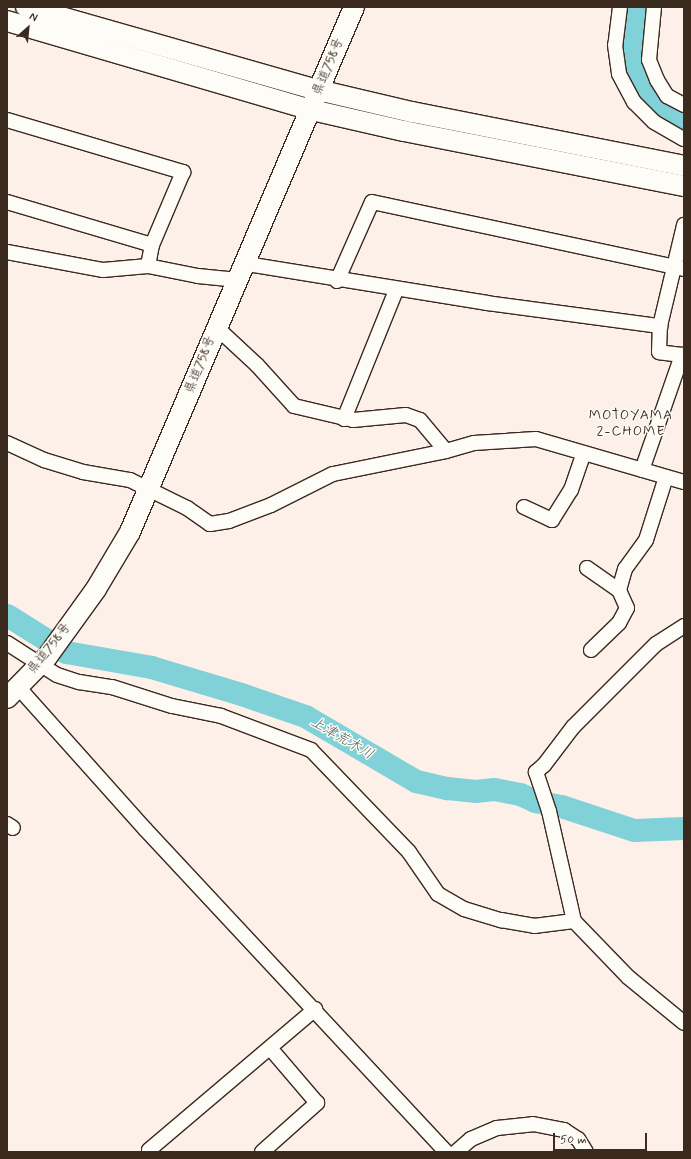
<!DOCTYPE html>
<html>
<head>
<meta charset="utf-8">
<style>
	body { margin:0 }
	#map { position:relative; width:691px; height:1159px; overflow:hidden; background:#fcf0e8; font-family:Mynerve,"Klee One",sans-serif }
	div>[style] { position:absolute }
	.river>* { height:23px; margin:-11.5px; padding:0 11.5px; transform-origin:11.5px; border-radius:11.5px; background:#80d1d8 }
	.roads { filter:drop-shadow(1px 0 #3b2a1e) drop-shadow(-1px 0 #3b2a1e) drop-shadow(0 1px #3b2a1e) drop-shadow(0 -1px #3b2a1e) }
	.street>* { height:14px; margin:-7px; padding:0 7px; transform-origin:7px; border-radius:7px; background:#fdfcf7 }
	.secondary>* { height:20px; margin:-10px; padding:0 10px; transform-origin:10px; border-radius:10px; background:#fdfcf7 }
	span { translate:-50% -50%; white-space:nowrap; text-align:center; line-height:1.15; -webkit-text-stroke:3px #fdfcf7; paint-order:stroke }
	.street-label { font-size:13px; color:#3b2a1e }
	.neighbourhood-label { font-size:14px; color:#3b2a1e; letter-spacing:1px }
	.water-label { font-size:14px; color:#505c56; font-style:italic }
	.frame { position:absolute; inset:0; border:8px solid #3b2a1e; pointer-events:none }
	.north { position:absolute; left:8px; top:8px; width:40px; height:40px; -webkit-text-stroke:3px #fdfcf7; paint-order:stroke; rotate:27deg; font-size:11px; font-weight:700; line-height:16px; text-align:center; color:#3b2a1e }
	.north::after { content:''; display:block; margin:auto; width:14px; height:18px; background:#3b2a1e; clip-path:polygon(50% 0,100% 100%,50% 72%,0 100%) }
	.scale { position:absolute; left:553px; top:1133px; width:94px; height:18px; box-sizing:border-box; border:2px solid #3b2a1e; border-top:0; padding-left:5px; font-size:12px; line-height:14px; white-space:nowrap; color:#3b2a1e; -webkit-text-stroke:3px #fdfcf7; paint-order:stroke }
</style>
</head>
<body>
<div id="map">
	<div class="river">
		<div style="left:637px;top:7px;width:50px;rotate:94.6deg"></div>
		<div style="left:633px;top:57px;width:21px;rotate:79deg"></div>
		<div style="left:637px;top:78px;width:26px;rotate:58deg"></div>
		<div style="left:651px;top:100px;width:41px;rotate:37.1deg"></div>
		<div style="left:7px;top:615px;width:70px;rotate:32.1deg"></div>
		<div style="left:66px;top:652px;width:86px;rotate:10deg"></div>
		<div style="left:151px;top:667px;width:94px;rotate:16.7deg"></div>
		<div style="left:241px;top:694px;width:68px;rotate:19deg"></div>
		<div style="left:305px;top:716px;width:129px;rotate:30.4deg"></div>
		<div style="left:416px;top:781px;width:32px;rotate:13deg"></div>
		<div style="left:447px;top:788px;width:28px;rotate:6deg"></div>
		<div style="left:475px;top:791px;width:19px;rotate:-6deg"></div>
		<div style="left:494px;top:789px;width:26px;rotate:11deg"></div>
		<div style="left:520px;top:794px;width:17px;rotate:25deg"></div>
		<div style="left:535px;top:801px;width:26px;rotate:11deg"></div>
		<div style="left:561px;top:806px;width:77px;rotate:18.2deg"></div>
		<div style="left:634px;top:830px;width:50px;rotate:-2.3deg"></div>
	</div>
	<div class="roads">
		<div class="street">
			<div style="left:620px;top:7px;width:38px;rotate:97deg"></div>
			<div style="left:615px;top:45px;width:29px;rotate:82deg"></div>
			<div style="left:619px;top:74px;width:32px;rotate:62deg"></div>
			<div style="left:634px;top:102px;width:28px;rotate:45deg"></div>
			<div style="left:654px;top:122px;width:34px;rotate:30deg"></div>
			<div style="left:654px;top:7px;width:53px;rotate:95.4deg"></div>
			<div style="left:649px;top:60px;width:22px;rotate:68deg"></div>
			<div style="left:657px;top:80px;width:19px;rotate:58deg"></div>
			<div style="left:667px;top:96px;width:19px;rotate:28deg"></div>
			<div style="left:7px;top:120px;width:184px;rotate:16.5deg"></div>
			<div style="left:183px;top:172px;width:79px;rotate:113deg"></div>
			<div style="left:152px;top:245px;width:21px;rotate:101deg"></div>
			<div style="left:7px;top:202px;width:151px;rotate:16.5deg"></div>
			<div style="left:7px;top:252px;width:98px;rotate:10.6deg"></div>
			<div style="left:103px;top:270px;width:45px;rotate:-5.1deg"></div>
			<div style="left:148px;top:266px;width:51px;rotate:11.3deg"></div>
			<div style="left:198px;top:276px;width:40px;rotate:5.7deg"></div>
			<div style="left:247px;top:264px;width:243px;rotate:9.2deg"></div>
			<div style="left:487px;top:303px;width:175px;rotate:7.6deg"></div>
			<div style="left:337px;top:281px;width:86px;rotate:-66.1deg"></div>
			<div style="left:372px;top:202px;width:319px;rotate:12.1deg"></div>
			<div style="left:216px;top:327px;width:56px;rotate:42.8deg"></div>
			<div style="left:257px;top:365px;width:55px;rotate:47.9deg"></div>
			<div style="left:294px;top:406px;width:61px;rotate:13.3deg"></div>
			<div style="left:353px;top:420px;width:53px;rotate:-5.4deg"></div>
			<div style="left:406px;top:415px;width:15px;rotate:20deg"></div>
			<div style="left:420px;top:420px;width:40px;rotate:50deg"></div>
			<div style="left:344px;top:419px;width:139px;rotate:-68deg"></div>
			<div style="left:7px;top:443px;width:41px;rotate:24.7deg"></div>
			<div style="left:44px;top:460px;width:41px;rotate:17.1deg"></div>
			<div style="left:83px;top:472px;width:48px;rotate:9.7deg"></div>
			<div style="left:130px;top:480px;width:64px;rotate:26.2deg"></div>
			<div style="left:187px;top:508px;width:28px;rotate:35deg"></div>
			<div style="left:210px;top:524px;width:19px;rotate:-9deg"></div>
			<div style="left:229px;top:521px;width:45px;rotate:-20.9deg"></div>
			<div style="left:271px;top:505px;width:69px;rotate:-26.6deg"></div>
			<div style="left:333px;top:474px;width:115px;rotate:-11.5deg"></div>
			<div style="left:446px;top:451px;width:29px;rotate:-16deg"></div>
			<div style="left:474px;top:443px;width:62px;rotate:-3.7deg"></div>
			<div style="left:536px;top:439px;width:154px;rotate:16.2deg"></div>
			<div style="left:642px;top:470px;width:122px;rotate:-70.8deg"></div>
			<div style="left:682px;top:355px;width:23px;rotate:-173deg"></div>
			<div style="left:659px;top:352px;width:26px;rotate:-88deg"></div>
			<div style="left:660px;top:326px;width:104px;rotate:-76.6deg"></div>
			<div style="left:524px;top:507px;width:31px;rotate:25deg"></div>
			<div style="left:552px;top:520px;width:36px;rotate:-58deg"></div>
			<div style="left:571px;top:490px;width:39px;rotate:-71deg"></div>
			<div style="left:587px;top:568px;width:39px;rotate:35deg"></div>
			<div style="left:619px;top:590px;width:22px;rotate:-74deg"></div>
			<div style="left:625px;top:569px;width:36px;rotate:-54deg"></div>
			<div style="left:646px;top:540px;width:66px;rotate:-72.4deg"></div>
			<div style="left:684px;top:626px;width:33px;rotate:147deg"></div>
			<div style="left:656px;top:644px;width:117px;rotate:135deg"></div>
			<div style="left:573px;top:727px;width:48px;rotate:127.3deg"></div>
			<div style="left:544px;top:765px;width:11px;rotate:139deg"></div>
			<div style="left:536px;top:772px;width:41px;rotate:71.6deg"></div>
			<div style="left:549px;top:811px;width:113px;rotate:77.2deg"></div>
			<div style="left:574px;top:921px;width:78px;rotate:46deg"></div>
			<div style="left:628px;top:977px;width:72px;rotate:39.4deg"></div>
			<div style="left:7px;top:643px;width:59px;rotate:32.6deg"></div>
			<div style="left:57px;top:675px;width:23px;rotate:18deg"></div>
			<div style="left:79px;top:682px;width:33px;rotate:9deg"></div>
			<div style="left:112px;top:687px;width:63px;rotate:17.6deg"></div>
			<div style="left:172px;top:706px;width:50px;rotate:11.5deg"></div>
			<div style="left:221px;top:716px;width:96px;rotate:20.7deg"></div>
			<div style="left:311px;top:750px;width:141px;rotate:46.1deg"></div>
			<div style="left:409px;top:852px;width:51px;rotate:55.4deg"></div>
			<div style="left:438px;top:894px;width:30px;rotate:30deg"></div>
			<div style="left:464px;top:909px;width:39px;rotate:17deg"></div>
			<div style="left:501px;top:920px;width:34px;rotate:10deg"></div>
			<div style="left:534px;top:926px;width:40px;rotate:-7.1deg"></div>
			<div style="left:591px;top:650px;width:39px;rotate:-44deg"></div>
			<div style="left:619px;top:623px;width:17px;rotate:-62deg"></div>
			<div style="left:627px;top:608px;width:20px;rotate:-114deg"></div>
			<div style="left:18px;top:687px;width:191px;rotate:48.2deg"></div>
			<div style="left:145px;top:829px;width:442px;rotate:47deg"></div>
			<div style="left:7px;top:824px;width:7px;rotate:34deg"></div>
			<div style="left:150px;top:1152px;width:2px;rotate:-117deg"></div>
			<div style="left:149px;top:1150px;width:218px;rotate:-40.3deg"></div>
			<div style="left:262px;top:1152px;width:74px;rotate:-41.7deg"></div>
			<div style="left:317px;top:1103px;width:72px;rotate:-130.5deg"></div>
			<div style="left:456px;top:1152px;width:20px;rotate:-41deg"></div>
			<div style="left:471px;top:1139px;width:28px;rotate:-23deg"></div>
			<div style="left:497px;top:1128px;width:36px;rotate:-6deg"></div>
			<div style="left:533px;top:1124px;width:32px;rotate:11deg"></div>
			<div style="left:564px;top:1130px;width:17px;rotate:33deg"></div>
			<div style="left:578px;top:1139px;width:15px;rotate:58deg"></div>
		</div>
		<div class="secondary">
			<div style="left:26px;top:7px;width:304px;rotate:15.9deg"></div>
			<div style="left:318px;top:90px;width:97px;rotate:13.2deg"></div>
			<div style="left:412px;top:112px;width:277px;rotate:11.2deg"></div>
			<div style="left:7px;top:21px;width:318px;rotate:16.3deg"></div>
			<div style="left:312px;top:110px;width:94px;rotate:12.9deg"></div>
			<div style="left:404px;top:131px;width:285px;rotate:11.1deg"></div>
			<div style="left:7px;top:698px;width:57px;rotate:-45.7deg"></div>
			<div style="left:47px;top:657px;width:84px;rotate:-54.2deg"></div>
			<div style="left:96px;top:589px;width:66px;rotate:-59.2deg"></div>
			<div style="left:130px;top:532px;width:571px;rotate:-66.89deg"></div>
		</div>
	</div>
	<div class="street-label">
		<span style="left:329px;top:67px;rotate:-67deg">県道758号</span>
		<span style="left:201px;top:365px;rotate:-68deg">県道758号</span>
		<span style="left:50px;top:649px;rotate:-51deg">県道758号</span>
	</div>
	<div class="neighbourhood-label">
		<span style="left:631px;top:423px">MOTOYAMA<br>2-CHOME</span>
	</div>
	<div class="water-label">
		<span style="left:342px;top:738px;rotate:30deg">上津荒木川</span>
	</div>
	<div class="frame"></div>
	<div class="north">N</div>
	<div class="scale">50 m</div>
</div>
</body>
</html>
